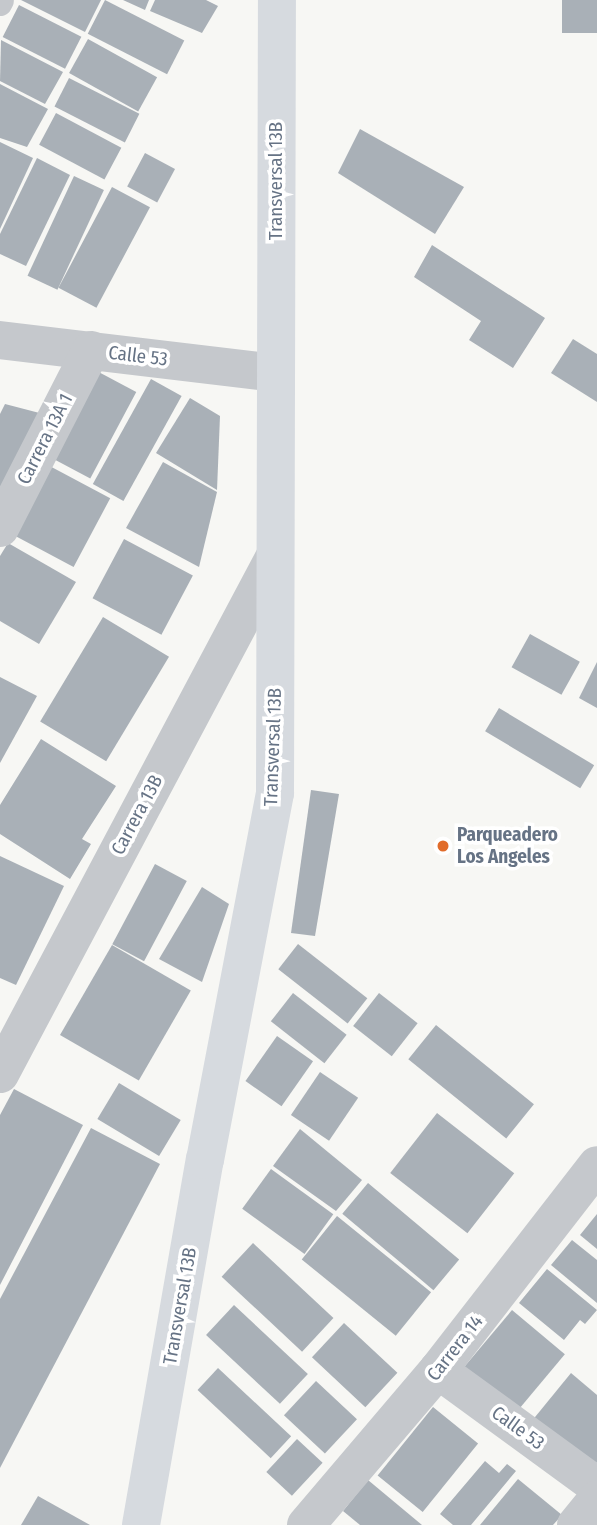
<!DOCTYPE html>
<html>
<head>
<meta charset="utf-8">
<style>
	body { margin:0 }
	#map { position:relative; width:597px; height:1525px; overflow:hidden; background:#f7f7f4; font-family:"Fira Sans Condensed",sans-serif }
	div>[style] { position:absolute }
	.building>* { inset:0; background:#a9b0b7; transform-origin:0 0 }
	.service>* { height:23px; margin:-11.5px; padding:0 11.5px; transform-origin:11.5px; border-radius:11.5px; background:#c5c8cc }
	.minor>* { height:38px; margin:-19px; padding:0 19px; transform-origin:19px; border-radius:19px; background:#c5c8cc }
	.secondary>* { height:38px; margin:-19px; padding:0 19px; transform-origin:19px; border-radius:19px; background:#d6dadf }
	.dots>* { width:19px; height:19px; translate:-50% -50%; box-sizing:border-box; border:4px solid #fff; border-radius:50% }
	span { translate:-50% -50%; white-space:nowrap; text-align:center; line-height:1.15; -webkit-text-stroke:7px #fff; paint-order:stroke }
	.street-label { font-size:19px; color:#667385 }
	.poi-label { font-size:19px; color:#667385; font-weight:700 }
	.left { translate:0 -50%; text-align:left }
</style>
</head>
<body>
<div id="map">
	<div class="building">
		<div style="clip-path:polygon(21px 0,101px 0,85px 32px)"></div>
		<div style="left:105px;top:0;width:89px;height:38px;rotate:27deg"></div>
		<div style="clip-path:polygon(123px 0,149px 0,145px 10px)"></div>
		<div style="clip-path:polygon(155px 0,206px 0,218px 6px,202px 33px,150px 11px)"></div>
		<div style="left:562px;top:0;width:35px;height:33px"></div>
		<div style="left:19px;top:5px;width:70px;height:36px;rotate:27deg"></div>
		<div style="left:88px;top:39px;width:79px;height:39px;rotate:29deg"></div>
		<div style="clip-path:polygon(1px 40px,63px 72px,45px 104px,0 81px)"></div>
		<div style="left:69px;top:78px;width:79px;height:32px;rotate:27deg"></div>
		<div style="clip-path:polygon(0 84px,48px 109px,27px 147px,0 138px)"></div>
		<div style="left:56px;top:113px;width:74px;height:36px;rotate:28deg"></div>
		<div style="clip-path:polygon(360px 129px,464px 187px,435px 234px,338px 173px)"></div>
		<div style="clip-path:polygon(0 142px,33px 158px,0 229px)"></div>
		<div style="left:145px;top:153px;width:34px;height:38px;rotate:28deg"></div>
		<div style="clip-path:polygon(37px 158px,70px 175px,26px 266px,0 254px,0 234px)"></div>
		<div style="left:74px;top:176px;width:33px;height:110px;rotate:25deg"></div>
		<div style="left:112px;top:187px;width:43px;height:114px;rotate:28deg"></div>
		<div style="clip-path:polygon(432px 245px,545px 318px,513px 368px,469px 340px,481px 321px,414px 277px)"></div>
		<div style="clip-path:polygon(573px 339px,597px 354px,597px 402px,551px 373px)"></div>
		<div style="left:93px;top:369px;width:49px;height:98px;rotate:28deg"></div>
		<div style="left:151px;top:379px;width:35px;height:120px;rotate:29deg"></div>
		<div style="clip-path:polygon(190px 398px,220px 416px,217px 490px,156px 453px)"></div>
		<div style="clip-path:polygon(5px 404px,51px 416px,0 512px,0 414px)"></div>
		<div style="clip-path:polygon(163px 462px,217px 492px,199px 567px,126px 528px)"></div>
		<div style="left:44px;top:463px;width:75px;height:78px;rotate:28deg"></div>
		<div style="left:124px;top:539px;width:78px;height:67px;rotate:28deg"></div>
		<div style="clip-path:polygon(8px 543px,76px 582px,39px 644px,0 621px,0 556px)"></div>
		<div style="left:103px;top:617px;width:77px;height:122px;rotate:31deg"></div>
		<div style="left:530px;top:634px;width:57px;height:38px;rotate:29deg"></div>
		<div style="clip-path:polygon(597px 662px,597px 708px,579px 698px)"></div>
		<div style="clip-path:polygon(0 677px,37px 696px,0 763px)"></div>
		<div style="left:499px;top:708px;width:111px;height:27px;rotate:31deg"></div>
		<div style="clip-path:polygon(41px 739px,116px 786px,82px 839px,91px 844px,70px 879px,0 834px,0 805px)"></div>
		<div style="clip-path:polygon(311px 790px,339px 794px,315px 936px,291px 933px)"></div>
		<div style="clip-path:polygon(0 856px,64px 886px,16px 985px,0 978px)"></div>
		<div style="left:155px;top:864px;width:36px;height:91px;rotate:28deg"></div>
		<div style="clip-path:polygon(202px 887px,229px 904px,202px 982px,159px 959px)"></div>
		<div style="left:298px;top:944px;width:88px;height:32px;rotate:38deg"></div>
		<div style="left:112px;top:945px;width:91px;height:104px;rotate:30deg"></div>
		<div style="left:293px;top:993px;width:68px;height:36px;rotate:38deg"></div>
		<div style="left:379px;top:993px;width:49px;height:42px;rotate:38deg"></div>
		<div style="left:436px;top:1025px;width:126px;height:44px;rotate:39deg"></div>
		<div style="left:277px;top:1036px;width:44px;height:55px;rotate:35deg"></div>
		<div style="left:320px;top:1072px;width:46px;height:52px;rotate:34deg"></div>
		<div style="left:119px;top:1083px;width:72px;height:42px;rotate:31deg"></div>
		<div style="clip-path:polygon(14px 1089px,83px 1125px,0 1285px,0 1115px)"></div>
		<div style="left:437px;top:1113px;width:98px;height:76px;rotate:38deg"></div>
		<div style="clip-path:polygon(91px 1128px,160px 1164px,0 1468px,0 1299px)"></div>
		<div style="clip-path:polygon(300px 1129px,362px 1180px,336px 1211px,273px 1166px)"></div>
		<div style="left:271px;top:1169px;width:77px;height:49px;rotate:36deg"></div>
		<div style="left:368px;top:1183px;width:119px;height:40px;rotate:40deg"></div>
		<div style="clip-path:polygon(597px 1214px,597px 1249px,580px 1235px)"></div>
		<div style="left:337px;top:1216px;width:121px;height:56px;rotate:39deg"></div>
		<div style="clip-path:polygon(572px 1240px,597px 1260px,597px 1303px,551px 1265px)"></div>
		<div style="left:253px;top:1243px;width:110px;height:46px;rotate:43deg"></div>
		<div style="clip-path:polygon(547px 1269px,597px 1310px,585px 1324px,580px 1320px,564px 1340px,519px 1303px)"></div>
		<div style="left:234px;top:1305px;width:101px;height:41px;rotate:43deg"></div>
		<div style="left:512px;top:1310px;width:69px;height:82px;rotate:40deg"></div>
		<div style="left:344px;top:1323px;width:73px;height:47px;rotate:43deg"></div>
		<div style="left:218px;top:1368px;width:100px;height:30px;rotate:43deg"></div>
		<div style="clip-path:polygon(571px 1373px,597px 1395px,597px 1463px,531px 1422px)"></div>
		<div style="left:316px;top:1381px;width:56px;height:47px;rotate:43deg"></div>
		<div style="left:433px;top:1407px;width:58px;height:88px;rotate:39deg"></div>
		<div style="left:297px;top:1439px;width:35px;height:45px;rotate:43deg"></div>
		<div style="clip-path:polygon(485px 1461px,499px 1473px,507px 1464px,516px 1471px,471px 1525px,453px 1525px,440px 1514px)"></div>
		<div style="clip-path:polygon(518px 1479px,562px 1515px,553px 1525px,480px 1525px)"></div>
		<div style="clip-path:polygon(368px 1480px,422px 1525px,360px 1525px,343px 1511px)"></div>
		<div style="clip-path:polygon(38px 1496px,90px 1525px,21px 1525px)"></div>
	</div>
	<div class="service">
		<div style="left:0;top:4px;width:4px;rotate:-63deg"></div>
	</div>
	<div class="minor">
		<div style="left:0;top:340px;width:277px;rotate:6.8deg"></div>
		<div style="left:0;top:528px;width:200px;rotate:-62.9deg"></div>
		<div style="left:0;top:1074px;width:586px;rotate:-62.04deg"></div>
		<div style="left:438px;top:1370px;width:197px;rotate:36.1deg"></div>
		<div style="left:306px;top:1525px;width:204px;rotate:-49.6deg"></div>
		<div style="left:438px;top:1370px;width:259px;rotate:-52.2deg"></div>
		<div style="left:576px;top:1525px;width:33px;rotate:-51deg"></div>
	</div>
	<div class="secondary">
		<div style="left:141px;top:1525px;width:371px;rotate:-80.1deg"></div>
		<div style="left:205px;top:1160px;width:374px;rotate:-79.2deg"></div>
		<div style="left:275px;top:793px;width:793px;rotate:-89.86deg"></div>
	</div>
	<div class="dots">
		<div style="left:443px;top:846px;background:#e16c2a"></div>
	</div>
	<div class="street-label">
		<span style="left:276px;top:181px;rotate:-90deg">Transversal 13B</span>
		<span style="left:138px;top:356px;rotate:7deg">Calle 53</span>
		<span style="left:45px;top:439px;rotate:-63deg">Carrera 13A 1</span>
		<span style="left:273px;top:747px;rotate:-88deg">Transversal 13B</span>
		<span style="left:137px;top:815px;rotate:-62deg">Carrera 13B</span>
		<span style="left:180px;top:1306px;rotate:-80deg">Transversal 13B</span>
		<span style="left:455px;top:1348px;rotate:-52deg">Carrera 14</span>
		<span style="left:518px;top:1428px;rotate:36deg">Calle 53</span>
	</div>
	<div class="poi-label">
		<span class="left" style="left:457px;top:846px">Parqueadero<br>Los Angeles</span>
	</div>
</div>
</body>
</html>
